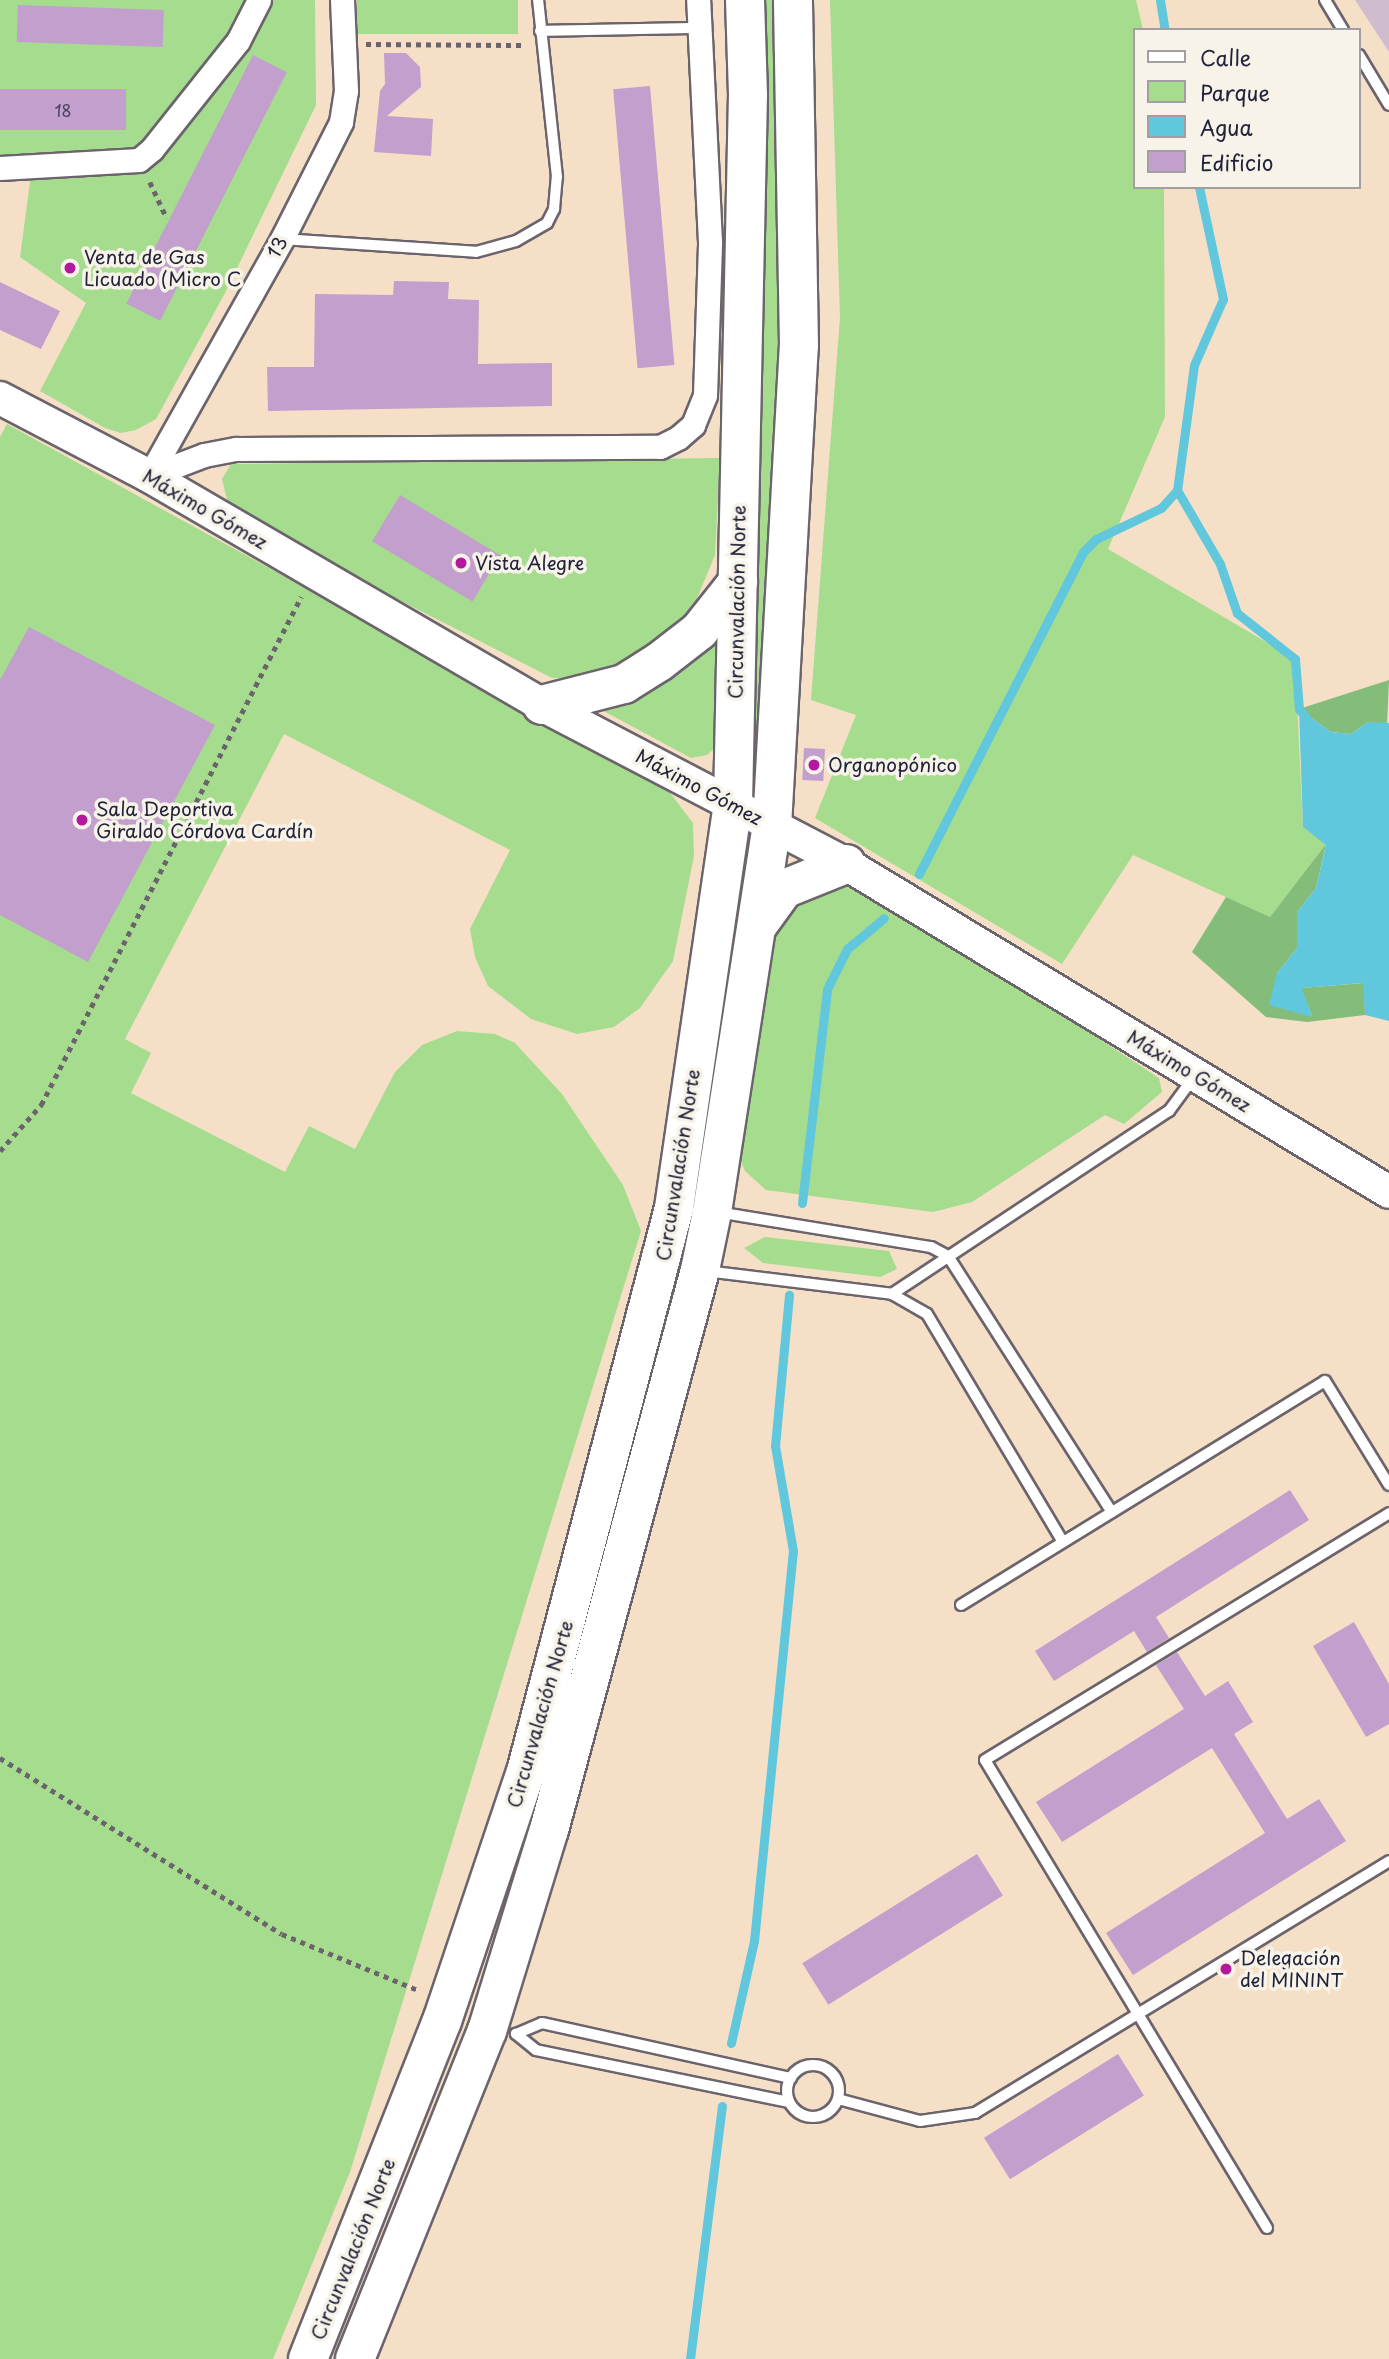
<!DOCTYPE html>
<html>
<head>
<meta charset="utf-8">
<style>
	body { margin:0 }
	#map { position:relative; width:1389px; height:2359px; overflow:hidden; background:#f5e0c7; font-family:"Playpen Sans",sans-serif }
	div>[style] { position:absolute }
	.industrial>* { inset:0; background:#cfbdce }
	.green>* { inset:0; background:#a5dc8e; transform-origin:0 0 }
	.forest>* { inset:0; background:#84bc79 }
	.water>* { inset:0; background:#60c7dd }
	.stream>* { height:9px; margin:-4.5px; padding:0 4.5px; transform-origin:4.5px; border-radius:4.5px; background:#60c7dd }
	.building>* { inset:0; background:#c29fcc; transform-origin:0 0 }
	.path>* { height:4.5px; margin-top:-2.25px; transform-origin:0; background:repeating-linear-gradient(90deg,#6c646c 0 5px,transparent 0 10px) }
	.roads { filter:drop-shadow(2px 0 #6c646c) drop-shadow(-2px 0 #6c646c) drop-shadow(0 2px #6c646c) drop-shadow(0 -2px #6c646c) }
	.lane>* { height:10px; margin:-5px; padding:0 5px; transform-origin:5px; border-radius:5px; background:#fff }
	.lane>.ring { margin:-5px; padding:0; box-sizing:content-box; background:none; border:10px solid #fff; border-radius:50% }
	.street>* { height:23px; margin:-11.5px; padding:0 11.5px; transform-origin:11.5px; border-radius:11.5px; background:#fff }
	.secondary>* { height:32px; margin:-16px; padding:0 16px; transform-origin:16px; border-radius:16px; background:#fff }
	.highway>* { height:38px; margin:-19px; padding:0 19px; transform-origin:19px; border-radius:19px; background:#fff }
	.dots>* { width:19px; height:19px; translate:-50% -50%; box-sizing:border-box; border:4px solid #f7f3e8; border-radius:50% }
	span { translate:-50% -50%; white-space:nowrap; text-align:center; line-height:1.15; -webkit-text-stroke:7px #f7f3e8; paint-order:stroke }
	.number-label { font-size:16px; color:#4a415f }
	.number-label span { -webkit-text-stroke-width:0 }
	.street-label { font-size:19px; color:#22223b }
	.poi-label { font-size:19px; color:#22223b }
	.left { translate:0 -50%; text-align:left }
	.legend { position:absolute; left:1133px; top:28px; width:228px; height:161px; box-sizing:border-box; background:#f7f3e8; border:2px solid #a29fa3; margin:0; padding:9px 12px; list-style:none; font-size:21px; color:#22223b }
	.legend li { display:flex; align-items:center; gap:14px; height:35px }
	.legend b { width:35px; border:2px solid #a29fa3 }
</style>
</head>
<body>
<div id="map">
	<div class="industrial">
		<div style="clip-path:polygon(1355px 0,1389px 0,1389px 52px)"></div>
	</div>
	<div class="green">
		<div style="clip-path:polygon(0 0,315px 0,316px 105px,225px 293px,156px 419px,136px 430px,121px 433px,105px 428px,40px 391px,86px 303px,20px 257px,32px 167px,0 168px)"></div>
		<div style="left:357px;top:0;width:161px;height:34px"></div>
		<div style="clip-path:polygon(764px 0,781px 0,781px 30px,777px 379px,765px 741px,757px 746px,750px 740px,763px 376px)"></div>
		<div style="clip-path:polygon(830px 0,1136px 0,1143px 30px,1135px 30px,1135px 187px,1164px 187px,1165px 417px,1108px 549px,1295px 659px,1303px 827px,1326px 844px,1270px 917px,1133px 855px,1062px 964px,815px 818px,856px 715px,811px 700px,840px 317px)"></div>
		<div style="clip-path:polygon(7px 424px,664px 785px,693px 823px,694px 856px,673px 961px,640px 1008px,614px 1027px,577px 1034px,531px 1019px,488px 986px,475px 957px,470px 929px,510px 850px,284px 734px,125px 1039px,151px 1053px,131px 1093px,285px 1172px,309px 1126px,355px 1149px,395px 1072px,422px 1045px,457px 1031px,495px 1034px,515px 1043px,562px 1094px,623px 1185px,641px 1231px,350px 2172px,273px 2359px,0 2359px,0 437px)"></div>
		<div style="clip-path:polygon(720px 458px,715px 555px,690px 615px,650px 654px,590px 678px,552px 678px,301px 550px,229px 508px,222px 479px,231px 464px)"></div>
		<div style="clip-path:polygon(719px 625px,715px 748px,707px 755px,691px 758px,596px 707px)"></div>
		<div style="clip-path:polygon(848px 874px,1159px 1078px,1162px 1092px,1124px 1124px,1105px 1115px,972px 1202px,933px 1212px,766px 1190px,745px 1171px,737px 1152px,780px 911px)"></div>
		<div style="clip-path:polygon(765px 1237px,889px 1251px,897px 1269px,880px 1277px,763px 1263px,744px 1248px)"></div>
	</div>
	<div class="forest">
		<div style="clip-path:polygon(1389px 680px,1387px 725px,1368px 722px,1351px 734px,1331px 732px,1299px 709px)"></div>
		<div style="clip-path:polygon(1326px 844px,1316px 888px,1297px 912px,1297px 948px,1277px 973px,1312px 1016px,1301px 988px,1364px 983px,1365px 1015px,1307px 1022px,1266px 1017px,1192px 952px,1226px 897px,1270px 917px)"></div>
	</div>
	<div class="water">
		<div style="clip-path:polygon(1299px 709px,1331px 732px,1351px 734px,1368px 722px,1389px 723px,1389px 1021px,1365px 1015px,1363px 983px,1302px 988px,1312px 1017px,1269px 1005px,1277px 973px,1297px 948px,1297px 912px,1316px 888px,1326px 845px,1303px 827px)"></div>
	</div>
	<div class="stream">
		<div style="left:1160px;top:0;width:30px;rotate:81deg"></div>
		<div style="left:1199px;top:187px;width:115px;rotate:77.9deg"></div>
		<div style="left:1223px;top:299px;width:72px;rotate:113.7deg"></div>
		<div style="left:1194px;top:365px;width:126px;rotate:97.7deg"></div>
		<div style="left:1177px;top:490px;width:86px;rotate:59.8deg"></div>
		<div style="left:1220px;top:564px;width:52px;rotate:70.9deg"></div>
		<div style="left:1237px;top:613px;width:74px;rotate:38.4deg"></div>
		<div style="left:1295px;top:659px;width:50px;rotate:85.4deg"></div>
		<div style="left:1299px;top:709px;width:13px;rotate:51deg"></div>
		<div style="left:919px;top:874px;width:361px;rotate:-63deg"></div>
		<div style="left:1083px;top:552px;width:18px;rotate:-45deg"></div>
		<div style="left:1096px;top:539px;width:72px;rotate:-25.5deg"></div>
		<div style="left:1161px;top:508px;width:24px;rotate:-48deg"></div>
		<div style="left:802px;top:1203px;width:215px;rotate:-83.3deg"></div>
		<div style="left:827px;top:989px;width:45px;rotate:-63.4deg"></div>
		<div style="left:847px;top:949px;width:48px;rotate:-40deg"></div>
		<div style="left:731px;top:2043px;width:105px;rotate:-77.3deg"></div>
		<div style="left:754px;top:1941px;width:392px;rotate:-84.3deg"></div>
		<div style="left:793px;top:1551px;width:107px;rotate:-99.7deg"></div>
		<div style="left:775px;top:1446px;width:152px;rotate:-84.7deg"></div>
		<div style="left:690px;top:2359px;width:255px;rotate:-82.8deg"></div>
	</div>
	<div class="building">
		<div style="left:18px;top:5px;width:146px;height:37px;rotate:2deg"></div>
		<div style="clip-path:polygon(384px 53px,406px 53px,420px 67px,421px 87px,387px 116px,433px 119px,431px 156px,374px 152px,380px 91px,385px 84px)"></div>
		<div style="left:253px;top:55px;width:38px;height:279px;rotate:27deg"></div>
		<div style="left:650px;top:86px;width:280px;height:37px;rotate:85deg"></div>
		<div style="left:0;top:89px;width:126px;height:41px"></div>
		<div style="clip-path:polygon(394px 281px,449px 282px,448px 299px,479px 300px,478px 364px,552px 363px,552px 406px,268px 411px,267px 367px,314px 367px,315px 294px,393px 295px)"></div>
		<div style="clip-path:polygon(0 282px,60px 311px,41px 349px,0 330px)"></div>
		<div style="left:400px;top:495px;width:117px;height:54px;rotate:31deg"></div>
		<div style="clip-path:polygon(29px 627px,215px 725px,88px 962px,0 915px,0 680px)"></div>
		<div style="left:804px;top:748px;width:21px;height:32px;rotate:3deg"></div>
		<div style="clip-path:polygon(1290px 1490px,1309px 1520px,1156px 1617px,1169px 1638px,1147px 1652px,1134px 1631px,1054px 1681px,1035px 1651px)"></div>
		<div style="clip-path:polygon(1354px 1622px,1389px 1684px,1389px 1724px,1366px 1737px,1313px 1646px)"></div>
		<div style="clip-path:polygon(1177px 1652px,1205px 1696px,1228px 1681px,1253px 1722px,1234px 1734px,1287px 1819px,1319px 1799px,1346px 1841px,1133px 1975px,1106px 1933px,1265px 1833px,1212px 1748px,1062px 1842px,1036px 1802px,1184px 1709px,1156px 1665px)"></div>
		<div style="left:977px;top:1854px;width:49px;height:206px;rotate:58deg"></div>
		<div style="left:1118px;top:2054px;width:49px;height:158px;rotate:58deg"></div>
	</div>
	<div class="path">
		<div style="left:366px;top:44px;width:160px;rotate:0.4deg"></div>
		<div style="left:150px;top:182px;width:40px;rotate:65deg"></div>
		<div style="left:0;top:1151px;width:62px;rotate:-48.3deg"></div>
		<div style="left:41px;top:1105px;width:571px;rotate:-62.9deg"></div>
		<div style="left:0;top:1758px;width:332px;rotate:32deg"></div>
		<div style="left:282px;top:1934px;width:147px;rotate:22.4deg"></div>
	</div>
	<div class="roads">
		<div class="lane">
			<div style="left:1325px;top:0;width:35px;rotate:59deg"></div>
			<div style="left:540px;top:31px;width:160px;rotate:-1.1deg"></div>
			<div style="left:1359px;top:55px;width:58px;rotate:59deg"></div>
			<div style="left:282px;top:239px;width:194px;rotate:3.8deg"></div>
			<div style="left:476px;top:252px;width:41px;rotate:-15.4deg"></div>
			<div style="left:516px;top:241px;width:36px;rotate:-30deg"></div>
			<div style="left:547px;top:223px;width:16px;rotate:-63deg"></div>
			<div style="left:554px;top:209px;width:32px;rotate:-85deg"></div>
			<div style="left:557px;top:177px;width:178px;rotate:-96.1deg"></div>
			<div style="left:717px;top:1212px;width:217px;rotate:9.3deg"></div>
			<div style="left:931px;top:1247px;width:19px;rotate:28deg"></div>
			<div style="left:948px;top:1256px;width:304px;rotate:57.4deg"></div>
			<div style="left:706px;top:1271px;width:187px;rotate:7deg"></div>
			<div style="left:892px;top:1294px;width:40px;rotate:29.7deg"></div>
			<div style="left:927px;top:1314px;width:265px;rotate:59.2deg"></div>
			<div style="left:892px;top:1294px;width:332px;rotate:-33.5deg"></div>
			<div style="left:1169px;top:1111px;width:42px;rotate:-53.7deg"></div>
			<div style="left:961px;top:1605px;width:427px;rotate:-31.6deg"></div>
			<div style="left:1325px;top:1381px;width:122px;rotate:58.4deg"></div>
			<div class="ring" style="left:787px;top:2065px;width:42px;height:42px"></div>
			<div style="left:838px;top:2099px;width:85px;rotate:15deg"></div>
			<div style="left:920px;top:2121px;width:56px;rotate:-8.3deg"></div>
			<div style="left:975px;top:2113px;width:485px;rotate:-31.3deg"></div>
			<div style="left:789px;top:2102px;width:258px;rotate:-168.4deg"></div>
			<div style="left:536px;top:2050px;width:26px;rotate:-141deg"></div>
			<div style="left:516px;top:2034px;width:28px;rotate:-23deg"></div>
			<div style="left:542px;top:2023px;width:255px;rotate:12.5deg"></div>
			<div style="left:1267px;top:2228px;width:546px;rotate:-121.07deg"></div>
			<div style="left:985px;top:1760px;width:474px;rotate:-31.4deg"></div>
		</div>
		<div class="street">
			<div style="left:0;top:168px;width:139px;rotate:-3.3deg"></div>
			<div style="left:139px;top:160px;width:17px;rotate:-40deg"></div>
			<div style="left:152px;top:149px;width:138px;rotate:-51.5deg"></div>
			<div style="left:238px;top:41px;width:46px;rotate:-62.9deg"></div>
			<div style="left:149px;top:476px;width:59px;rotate:-20.9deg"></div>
			<div style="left:204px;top:455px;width:33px;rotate:-11deg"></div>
			<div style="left:236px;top:449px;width:424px;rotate:-0.3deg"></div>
			<div style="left:660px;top:447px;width:20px;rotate:-27deg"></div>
			<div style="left:678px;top:438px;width:20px;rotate:-41deg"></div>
			<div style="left:693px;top:425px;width:32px;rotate:-68deg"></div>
			<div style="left:705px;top:395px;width:153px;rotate:-88.1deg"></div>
			<div style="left:710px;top:242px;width:242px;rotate:-92.8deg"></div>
			<div style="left:149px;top:476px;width:272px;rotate:-60.7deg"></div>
			<div style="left:282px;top:239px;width:131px;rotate:-63.2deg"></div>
			<div style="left:341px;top:122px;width:31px;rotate:-81deg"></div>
			<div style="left:346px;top:91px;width:91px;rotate:-92.5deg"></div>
		</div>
		<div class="secondary">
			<div style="left:0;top:398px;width:168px;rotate:27.6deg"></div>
			<div style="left:149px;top:476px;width:455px;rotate:30.2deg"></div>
			<div style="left:542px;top:705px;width:343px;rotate:27.6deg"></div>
			<div style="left:846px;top:864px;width:634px;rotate:31.13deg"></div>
		</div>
		<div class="highway">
			<div style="left:542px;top:705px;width:85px;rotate:-14.4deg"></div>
			<div style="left:624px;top:684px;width:41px;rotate:-32.2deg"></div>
			<div style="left:659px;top:662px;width:51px;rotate:-37.8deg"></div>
			<div style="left:699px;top:631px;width:63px;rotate:-51.5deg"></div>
			<div style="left:758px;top:925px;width:44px;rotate:-54.2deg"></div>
			<div style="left:784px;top:889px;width:67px;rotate:-22deg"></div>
			<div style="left:308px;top:2359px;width:364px;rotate:-68.4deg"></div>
			<div style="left:442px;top:2021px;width:267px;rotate:-71.4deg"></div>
			<div style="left:527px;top:1768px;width:579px;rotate:-75.29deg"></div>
			<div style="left:674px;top:1208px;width:408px;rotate:-81.7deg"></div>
			<div style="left:733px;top:804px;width:709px;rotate:-88.79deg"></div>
			<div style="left:748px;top:95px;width:95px;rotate:-91.8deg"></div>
			<div style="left:355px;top:2359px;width:354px;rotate:-68.1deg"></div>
			<div style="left:487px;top:2031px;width:210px;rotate:-72.9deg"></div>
			<div style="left:549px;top:1830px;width:580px;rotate:-74.91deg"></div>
			<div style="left:700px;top:1270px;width:59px;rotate:-78.3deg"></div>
			<div style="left:712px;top:1212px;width:391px;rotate:-81.2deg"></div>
			<div style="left:772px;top:826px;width:481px;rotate:-86.8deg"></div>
			<div style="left:799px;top:346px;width:346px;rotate:-91deg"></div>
		</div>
	</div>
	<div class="dots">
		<div style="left:70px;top:268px;background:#b5179e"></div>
		<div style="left:461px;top:563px;background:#b5179e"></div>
		<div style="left:814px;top:765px;background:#b5179e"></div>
		<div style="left:82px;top:820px;background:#b5179e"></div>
		<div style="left:1226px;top:1969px;background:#b5179e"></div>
	</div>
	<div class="number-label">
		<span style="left:63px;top:110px">18</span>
	</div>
	<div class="street-label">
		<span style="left:277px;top:247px;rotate:-61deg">13</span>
		<span style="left:205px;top:509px;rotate:30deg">Máximo Gómez</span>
		<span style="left:737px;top:602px;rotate:-89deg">Circunvalación Norte</span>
		<span style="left:699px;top:787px;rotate:28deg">Máximo Gómez</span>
		<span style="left:1189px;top:1071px;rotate:31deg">Máximo Gómez</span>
		<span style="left:678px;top:1165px;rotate:-81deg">Circunvalación Norte</span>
		<span style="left:540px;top:1714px;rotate:-74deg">Circunvalación Norte</span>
		<span style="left:353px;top:2249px;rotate:-68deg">Circunvalación Norte</span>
	</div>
	<div class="poi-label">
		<span class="left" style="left:84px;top:268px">Venta de Gas<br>Licuado (Micro C</span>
		<span class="left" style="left:475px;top:563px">Vista Alegre</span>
		<span class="left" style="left:828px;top:765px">Organopónico</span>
		<span class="left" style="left:96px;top:820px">Sala Deportiva<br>Giraldo Córdova Cardín</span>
		<span class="left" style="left:1240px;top:1969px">Delegación<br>del MININT</span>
	</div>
	<ul class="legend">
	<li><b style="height:9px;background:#fff"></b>Calle</li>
	<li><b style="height:19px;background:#a5dc8e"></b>Parque</li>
	<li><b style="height:19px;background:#60c7dd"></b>Agua</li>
	<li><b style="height:19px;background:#c29fcc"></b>Edificio</li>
	</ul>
</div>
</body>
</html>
